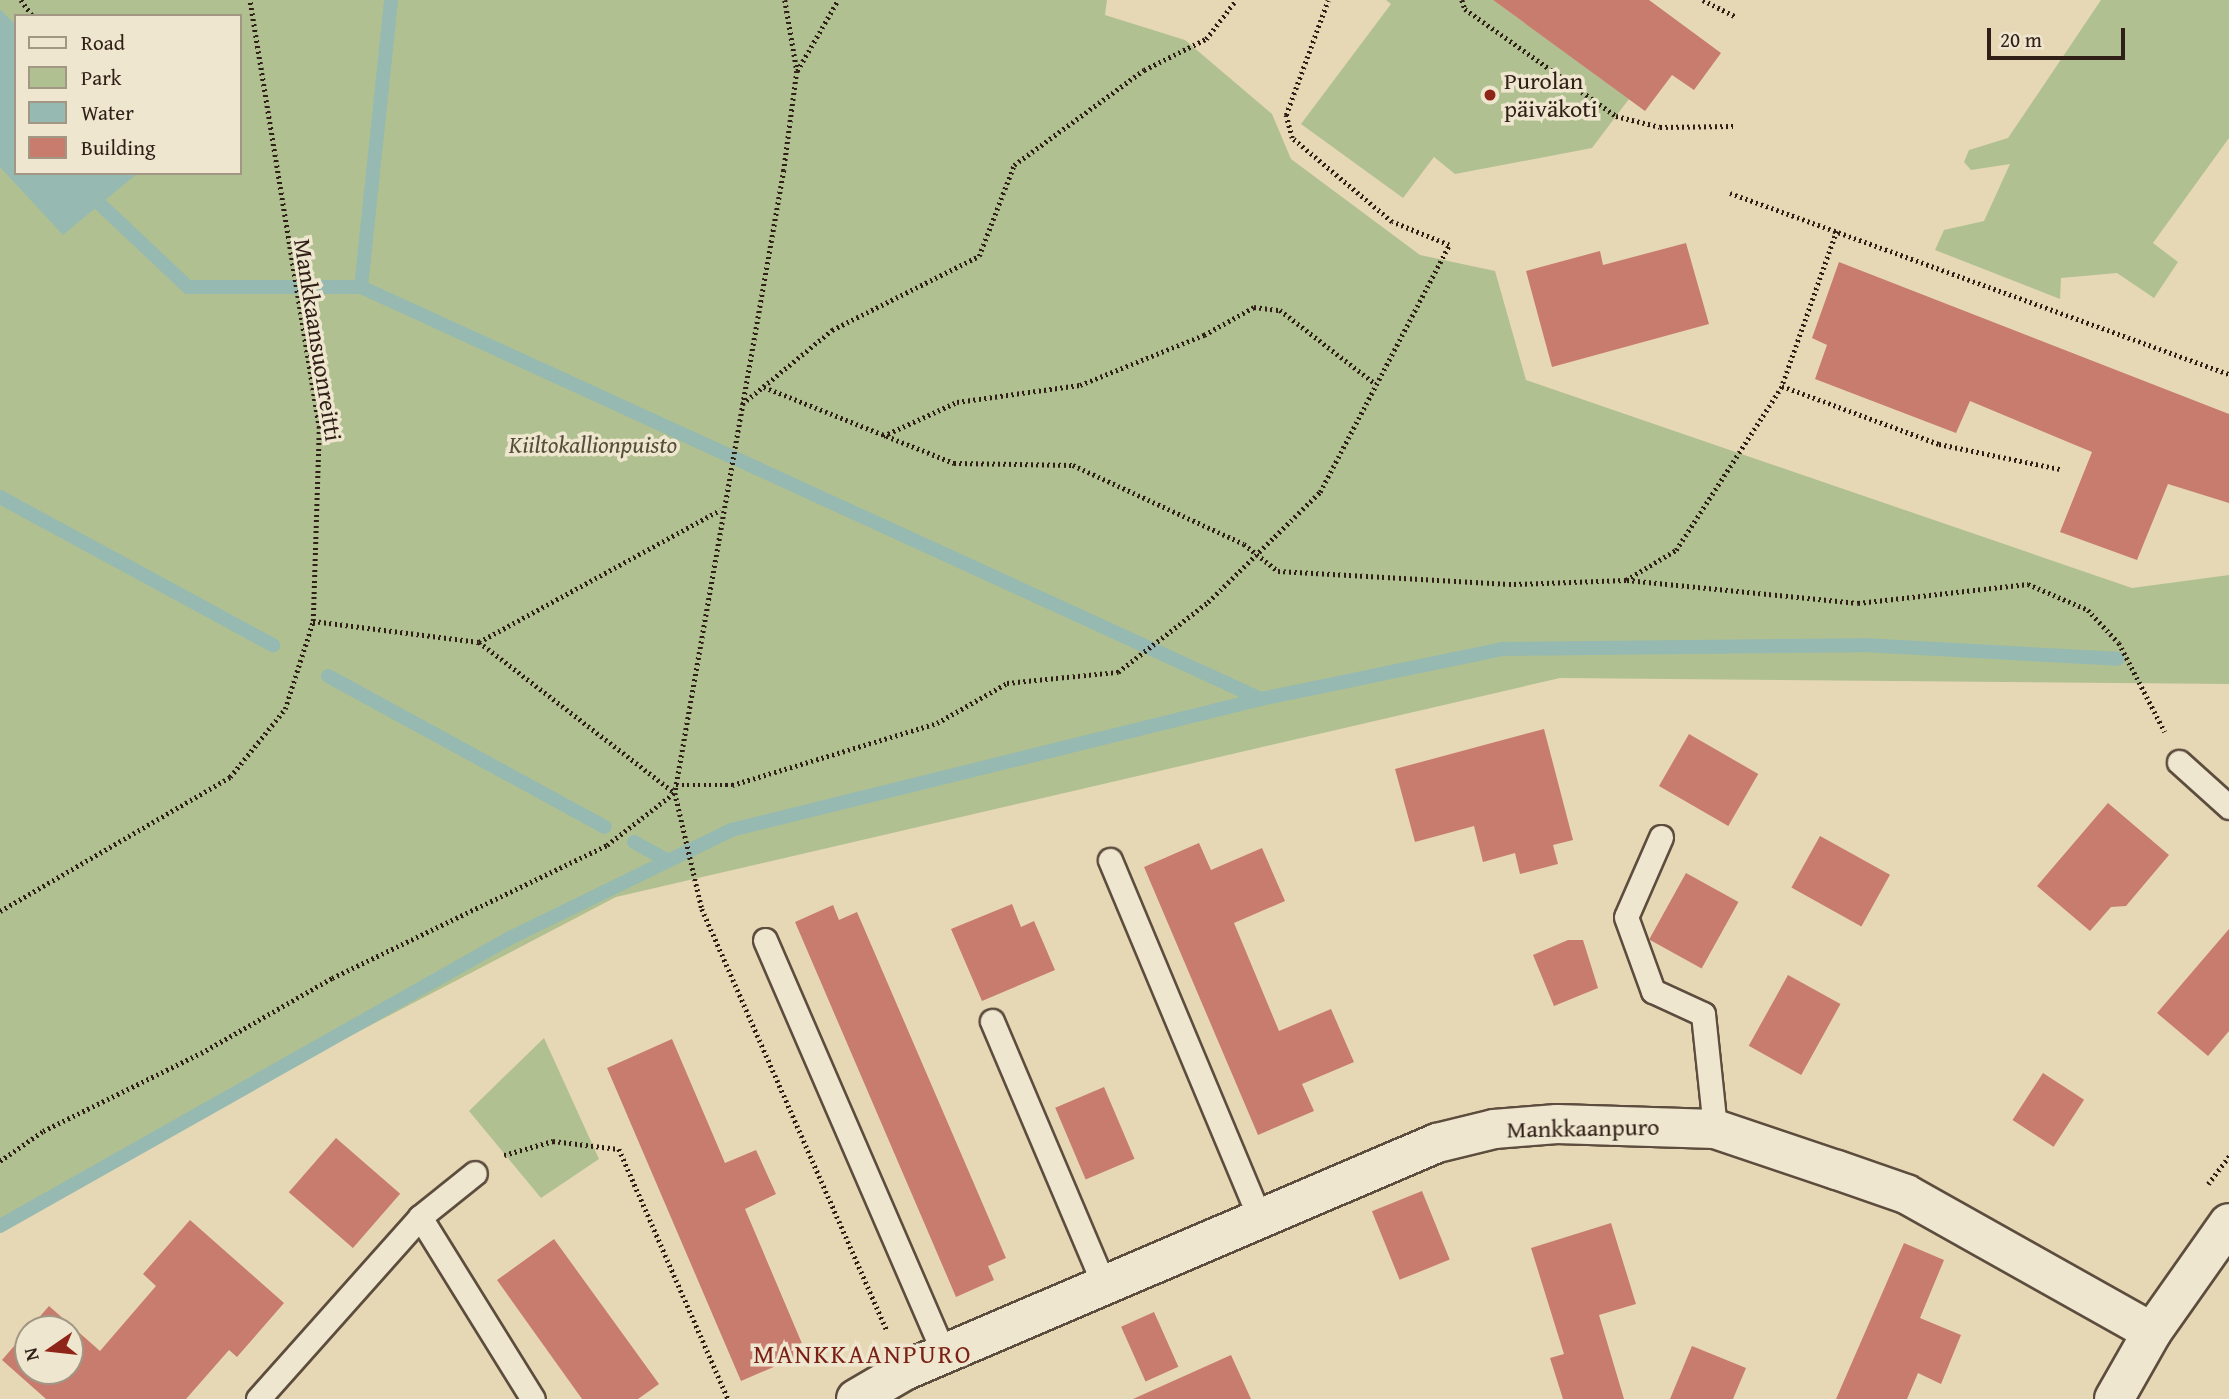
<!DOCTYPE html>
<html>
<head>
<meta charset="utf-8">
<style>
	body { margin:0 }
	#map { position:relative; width:2229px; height:1399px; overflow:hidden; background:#e6d8b5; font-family:"Gentium Book Plus",serif }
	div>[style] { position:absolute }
	.green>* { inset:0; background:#b1c091 }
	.water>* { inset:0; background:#96b9b1 }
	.stream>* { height:14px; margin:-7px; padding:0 7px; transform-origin:7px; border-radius:7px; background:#96b9b1 }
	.building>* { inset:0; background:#c87c6e; transform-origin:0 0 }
	.path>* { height:4.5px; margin-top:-2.25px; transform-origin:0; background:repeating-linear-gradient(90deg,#2f1f16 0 2px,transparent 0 5.5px) }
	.roads { filter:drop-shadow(2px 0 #5d4d3e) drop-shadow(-2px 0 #5d4d3e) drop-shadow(0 2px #5d4d3e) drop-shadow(0 -2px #5d4d3e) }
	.lane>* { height:23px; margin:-11.5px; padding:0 11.5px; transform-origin:11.5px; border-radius:11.5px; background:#efe6cf }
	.street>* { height:38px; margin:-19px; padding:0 19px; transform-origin:19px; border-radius:19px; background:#efe6cf }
	.secondary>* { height:38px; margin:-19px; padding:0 19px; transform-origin:19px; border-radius:19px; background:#efe6cf }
	.dots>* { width:19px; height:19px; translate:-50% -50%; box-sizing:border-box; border:4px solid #efe6cf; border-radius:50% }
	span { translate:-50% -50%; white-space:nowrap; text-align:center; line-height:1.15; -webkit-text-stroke:7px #efe6cf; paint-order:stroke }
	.poi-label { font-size:24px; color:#2f1f16 }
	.left { translate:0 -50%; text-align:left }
	.street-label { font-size:24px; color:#2f1f16 }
	.park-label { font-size:24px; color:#564f3b; font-style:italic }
	.neighbourhood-label { font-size:26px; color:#7a1f14; letter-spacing:2px }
	.legend { position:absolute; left:14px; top:14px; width:228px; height:161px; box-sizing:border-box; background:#efe6cf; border:2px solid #a29685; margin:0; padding:9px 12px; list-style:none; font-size:21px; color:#2f1f16 }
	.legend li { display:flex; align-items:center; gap:14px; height:35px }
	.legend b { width:35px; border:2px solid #a29685 }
	.north { position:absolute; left:14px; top:1315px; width:70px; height:70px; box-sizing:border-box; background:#efe6cf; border:2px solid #a29685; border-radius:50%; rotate:256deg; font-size:19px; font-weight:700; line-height:28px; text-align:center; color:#2f1f16 }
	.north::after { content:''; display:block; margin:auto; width:24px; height:32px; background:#8f2418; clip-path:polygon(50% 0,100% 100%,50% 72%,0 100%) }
	.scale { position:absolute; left:1987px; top:28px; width:138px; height:32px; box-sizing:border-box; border:4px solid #2f1f16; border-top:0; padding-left:9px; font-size:21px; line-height:24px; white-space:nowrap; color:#2f1f16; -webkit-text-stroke:5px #efe6cf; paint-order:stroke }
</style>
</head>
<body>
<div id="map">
	<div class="green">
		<div style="clip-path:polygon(evenodd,0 0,1107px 0,1105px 15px,1185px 40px,1272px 114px,1291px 159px,1420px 255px,1495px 271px,1526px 380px,2132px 588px,2229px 575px,2229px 684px,1560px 678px,616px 897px,0 1219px,0 0,16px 16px,240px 16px,240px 173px,16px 173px,16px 16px)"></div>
		<div style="clip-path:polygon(1386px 0,1493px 0,1629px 99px,1592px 148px,1455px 174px,1434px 157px,1403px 198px,1301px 124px,1391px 4px)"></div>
		<div style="clip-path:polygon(2101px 0,2229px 0,2229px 138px,2153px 243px,2178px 262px,2154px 298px,2117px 273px,2061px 278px,2060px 299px,1935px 250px,1944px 230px,1984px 221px,2010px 164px,1971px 170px,1964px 162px,1969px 150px,2008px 138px)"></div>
		<div style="clip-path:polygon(544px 1038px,599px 1159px,541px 1198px,469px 1111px)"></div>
	</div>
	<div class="water">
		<div style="clip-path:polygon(0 9px,16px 25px,16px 173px,138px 173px,63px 235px,0 167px)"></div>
	</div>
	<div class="stream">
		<div style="left:67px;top:173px;width:166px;rotate:43.3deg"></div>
		<div style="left:188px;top:287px;width:173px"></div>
		<div style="left:361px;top:287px;width:990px;rotate:24.6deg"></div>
		<div style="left:361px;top:287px;width:289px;rotate:-84deg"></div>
		<div style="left:0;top:497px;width:311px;rotate:28.5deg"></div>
		<div style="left:328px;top:676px;width:315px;rotate:28.6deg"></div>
		<div style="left:634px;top:842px;width:39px;rotate:29deg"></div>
		<div style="left:0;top:1226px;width:586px;rotate:-29.45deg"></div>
		<div style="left:510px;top:938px;width:246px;rotate:-26deg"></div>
		<div style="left:731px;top:830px;width:546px;rotate:-13.88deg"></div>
		<div style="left:1261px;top:699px;width:246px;rotate:-11.7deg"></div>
		<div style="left:1502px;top:649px;width:361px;rotate:-0.6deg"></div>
		<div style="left:1863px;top:645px;width:255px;rotate:3.1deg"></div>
	</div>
	<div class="building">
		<div style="clip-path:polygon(1493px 0,1649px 0,1721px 53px,1694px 90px,1672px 75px,1645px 111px)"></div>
		<div style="clip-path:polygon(1686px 243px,1709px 324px,1552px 367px,1526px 271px,1600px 251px,1603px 265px)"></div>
		<div style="clip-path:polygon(1839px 262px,2229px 414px,2229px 503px,2168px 484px,2137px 560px,2060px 532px,2092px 452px,1970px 401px,1956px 433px,1815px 379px,1827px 345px,1812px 338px)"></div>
		<div style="clip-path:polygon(1544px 729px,1573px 840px,1553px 845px,1558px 864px,1520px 874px,1515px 853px,1483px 862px,1474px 826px,1415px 842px,1395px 769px)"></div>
		<div style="left:1689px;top:734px;width:80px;height:60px;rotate:30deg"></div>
		<div style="clip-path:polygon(2108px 803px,2169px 855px,2126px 906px,2111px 907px,2090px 931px,2037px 886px)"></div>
		<div style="left:1820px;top:836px;width:80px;height:59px;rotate:29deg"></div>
		<div style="clip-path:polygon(1199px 843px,1211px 870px,1262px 848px,1285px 901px,1234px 923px,1279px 1031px,1331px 1009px,1354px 1062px,1302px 1084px,1314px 1111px,1258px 1135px,1144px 867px)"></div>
		<div style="left:1686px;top:873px;width:60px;height:76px;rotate:29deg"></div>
		<div style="clip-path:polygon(1012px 904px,1021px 927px,1034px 921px,1055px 970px,982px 1001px,951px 929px)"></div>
		<div style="clip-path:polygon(833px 905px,839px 920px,857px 912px,1006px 1258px,988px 1266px,994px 1280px,956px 1297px,795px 922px)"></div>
		<div style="clip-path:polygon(2229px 929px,2229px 1031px,2208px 1056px,2157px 1013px)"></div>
		<div style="clip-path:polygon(1568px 940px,1583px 940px,1598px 988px,1554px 1006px,1533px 955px)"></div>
		<div style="left:1788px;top:975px;width:60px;height:81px;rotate:29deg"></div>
		<div style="clip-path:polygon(672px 1039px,725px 1163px,756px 1150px,776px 1194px,745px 1209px,806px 1353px,741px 1381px,607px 1068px)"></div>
		<div style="left:2043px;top:1073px;width:49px;height:56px;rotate:33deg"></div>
		<div style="left:1104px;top:1087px;width:78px;height:53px;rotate:67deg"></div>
		<div style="left:336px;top:1138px;width:85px;height:72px;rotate:41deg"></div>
		<div style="left:1422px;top:1191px;width:74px;height:54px;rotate:68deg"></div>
		<div style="clip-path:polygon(190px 1220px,284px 1303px,237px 1357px,229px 1350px,186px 1399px,46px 1399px,2px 1360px,28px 1330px,28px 1371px,70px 1371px,70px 1329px,29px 1329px,49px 1306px,100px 1351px,156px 1286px,143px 1274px)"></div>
		<div style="clip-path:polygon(1611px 1223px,1636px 1304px,1599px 1315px,1624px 1399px,1563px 1399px,1550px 1358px,1564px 1354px,1531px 1248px)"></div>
		<div style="clip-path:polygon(554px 1239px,659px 1384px,638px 1399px,582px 1399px,497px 1280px)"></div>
		<div style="clip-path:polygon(1904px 1243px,1944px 1260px,1920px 1318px,1961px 1335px,1941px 1384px,1918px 1373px,1907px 1399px,1836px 1399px)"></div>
		<div style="left:1154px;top:1312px;width:60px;height:36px;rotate:66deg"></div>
		<div style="clip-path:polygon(1692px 1346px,1746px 1368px,1733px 1399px,1670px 1399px)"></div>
		<div style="clip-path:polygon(1231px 1355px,1251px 1399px,1133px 1399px)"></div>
	</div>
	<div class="path">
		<div style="left:21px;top:0;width:19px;rotate:54deg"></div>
		<div style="left:785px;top:0;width:72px;rotate:80.4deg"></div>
		<div style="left:797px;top:71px;width:100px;rotate:97.5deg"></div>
		<div style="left:784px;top:170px;width:632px;rotate:99.92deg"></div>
		<div style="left:675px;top:793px;width:119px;rotate:76.9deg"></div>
		<div style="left:702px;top:909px;width:461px;rotate:66.3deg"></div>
		<div style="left:1462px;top:0;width:9px;rotate:72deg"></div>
		<div style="left:1465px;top:9px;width:185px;rotate:35.3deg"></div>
		<div style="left:1616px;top:116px;width:45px;rotate:14deg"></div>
		<div style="left:1660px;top:127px;width:73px;rotate:-0.8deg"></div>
		<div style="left:1703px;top:0;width:36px;rotate:27deg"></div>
		<div style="left:797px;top:71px;width:82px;rotate:-60deg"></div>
		<div style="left:1730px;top:193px;width:531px;rotate:19.94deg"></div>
		<div style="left:1837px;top:231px;width:164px;rotate:109.5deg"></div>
		<div style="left:1782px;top:386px;width:167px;rotate:20.3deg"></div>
		<div style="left:1939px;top:444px;width:124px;rotate:11.7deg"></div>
		<div style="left:764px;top:387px;width:205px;rotate:21.8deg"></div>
		<div style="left:954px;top:463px;width:119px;rotate:1deg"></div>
		<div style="left:1073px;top:465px;width:188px;rotate:24.8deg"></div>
		<div style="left:1244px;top:544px;width:43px;rotate:38.5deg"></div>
		<div style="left:1278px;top:571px;width:236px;rotate:3.2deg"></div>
		<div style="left:1514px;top:584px;width:112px;rotate:-2deg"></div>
		<div style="left:1626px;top:580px;width:58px;rotate:-31deg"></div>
		<div style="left:1676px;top:550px;width:195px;rotate:-57.1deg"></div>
		<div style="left:742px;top:404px;width:117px;rotate:-39.4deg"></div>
		<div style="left:832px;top:330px;width:165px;rotate:-26.7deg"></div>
		<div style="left:979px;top:256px;width:97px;rotate:-69deg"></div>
		<div style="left:1014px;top:165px;width:161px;rotate:-36.2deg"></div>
		<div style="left:1144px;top:70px;width:69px;rotate:-26.6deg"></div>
		<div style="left:1206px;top:39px;width:49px;rotate:-52.4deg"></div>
		<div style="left:883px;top:436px;width:81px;rotate:-24.7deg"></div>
		<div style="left:957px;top:402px;width:124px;rotate:-7.9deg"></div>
		<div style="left:1080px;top:385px;width:134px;rotate:-22deg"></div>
		<div style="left:1204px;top:335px;width:57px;rotate:-29.2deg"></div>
		<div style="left:1254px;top:307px;width:26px;rotate:7deg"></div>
		<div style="left:1280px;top:310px;width:118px;rotate:37.7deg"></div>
		<div style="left:1627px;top:580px;width:232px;rotate:5.7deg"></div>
		<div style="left:1858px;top:603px;width:171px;rotate:-6.4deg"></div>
		<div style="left:2028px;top:584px;width:65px;rotate:23.4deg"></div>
		<div style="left:2088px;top:610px;width:45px;rotate:46.8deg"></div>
		<div style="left:2119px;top:643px;width:100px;rotate:62.7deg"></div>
		<div style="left:313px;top:621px;width:167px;rotate:7.2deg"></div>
		<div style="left:479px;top:642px;width:275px;rotate:-28.7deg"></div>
		<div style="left:479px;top:642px;width:247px;rotate:37.6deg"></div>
		<div style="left:676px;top:785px;width:56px"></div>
		<div style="left:732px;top:785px;width:214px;rotate:-16.8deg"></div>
		<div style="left:937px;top:723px;width:81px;rotate:-29.7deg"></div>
		<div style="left:1007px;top:683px;width:112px;rotate:-5.7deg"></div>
		<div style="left:1118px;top:672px;width:114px;rotate:-37.9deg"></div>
		<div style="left:1208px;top:602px;width:157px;rotate:-44.5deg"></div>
		<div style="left:1320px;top:492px;width:279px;rotate:-62.4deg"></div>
		<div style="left:1449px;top:245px;width:61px;rotate:-158deg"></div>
		<div style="left:1392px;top:222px;width:131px;rotate:-140deg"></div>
		<div style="left:1292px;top:138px;width:24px;rotate:-105deg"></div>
		<div style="left:1286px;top:115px;width:122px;rotate:-69.9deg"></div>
		<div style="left:0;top:911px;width:266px;rotate:-30.2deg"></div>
		<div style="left:230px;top:777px;width:87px;rotate:-51deg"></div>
		<div style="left:285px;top:709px;width:92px;rotate:-72.3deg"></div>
		<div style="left:313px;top:621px;width:193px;rotate:-88.2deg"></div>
		<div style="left:319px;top:428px;width:434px;rotate:-99.2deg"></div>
		<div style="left:504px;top:1155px;width:51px;rotate:-15.9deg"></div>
		<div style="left:553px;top:1141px;width:66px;rotate:6.9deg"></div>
		<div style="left:619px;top:1149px;width:273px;rotate:66.4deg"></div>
		<div style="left:0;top:1161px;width:52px;rotate:-34.9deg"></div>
		<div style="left:43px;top:1131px;width:176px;rotate:-26.3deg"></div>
		<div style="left:201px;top:1053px;width:151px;rotate:-29.8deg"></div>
		<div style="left:332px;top:978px;width:305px;rotate:-25.8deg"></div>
		<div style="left:607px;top:845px;width:85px;rotate:-37.8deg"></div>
		<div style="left:2208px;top:1184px;width:35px;rotate:-53deg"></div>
	</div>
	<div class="roads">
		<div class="lane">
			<div style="left:2179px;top:762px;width:67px;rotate:42deg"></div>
			<div style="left:1661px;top:837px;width:87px;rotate:113.6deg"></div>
			<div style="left:1626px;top:917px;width:79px;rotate:70deg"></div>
			<div style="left:1653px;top:991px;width:55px;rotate:24.7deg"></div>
			<div style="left:1703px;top:1014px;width:116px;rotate:84deg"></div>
			<div style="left:1110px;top:860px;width:389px;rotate:67.3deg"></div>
			<div style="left:765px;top:940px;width:451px;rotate:66.6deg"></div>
			<div style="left:992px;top:1021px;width:287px;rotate:67deg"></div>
			<div style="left:420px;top:1217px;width:70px;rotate:-38.7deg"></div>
			<div style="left:258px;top:1399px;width:244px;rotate:-48.3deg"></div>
			<div style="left:420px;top:1217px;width:214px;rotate:58.2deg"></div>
		</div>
		<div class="street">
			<div style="left:856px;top:1399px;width:56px;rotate:-30.3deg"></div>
			<div style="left:904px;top:1371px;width:580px;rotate:-23.16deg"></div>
			<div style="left:1437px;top:1143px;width:59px;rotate:-13.8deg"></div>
			<div style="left:1494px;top:1129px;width:63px;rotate:-4.5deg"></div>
			<div style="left:1557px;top:1124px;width:158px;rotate:1.8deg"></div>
			<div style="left:1715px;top:1129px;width:129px;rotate:18.6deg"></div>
			<div style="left:1837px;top:1170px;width:73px;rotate:19.2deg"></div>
			<div style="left:1906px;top:1194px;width:282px;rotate:29.3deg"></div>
		</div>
		<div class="secondary">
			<div style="left:2114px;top:1399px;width:77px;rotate:-60.4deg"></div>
			<div style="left:2152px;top:1332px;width:133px;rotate:-54.8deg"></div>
		</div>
	</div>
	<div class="dots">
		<div style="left:1490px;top:95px;background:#8f2418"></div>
	</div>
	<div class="poi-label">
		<span class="left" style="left:1504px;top:95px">Purolan<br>päiväkoti</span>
	</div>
	<div class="street-label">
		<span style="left:318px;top:340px;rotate:81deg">Mankkaansuonreitti</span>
		<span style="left:1583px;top:1128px;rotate:-1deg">Mankkaanpuro</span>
	</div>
	<div class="park-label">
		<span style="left:593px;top:445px">Kiiltokallionpuisto</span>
	</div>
	<div class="neighbourhood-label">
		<span style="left:863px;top:1354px">MANKKAANPURO</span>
	</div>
	<ul class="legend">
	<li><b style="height:9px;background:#efe6cf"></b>Road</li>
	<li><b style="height:19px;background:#b1c091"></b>Park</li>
	<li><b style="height:19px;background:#96b9b1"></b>Water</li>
	<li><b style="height:19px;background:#c87c6e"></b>Building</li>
	</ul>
	<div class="north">N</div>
	<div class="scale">20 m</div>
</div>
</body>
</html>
